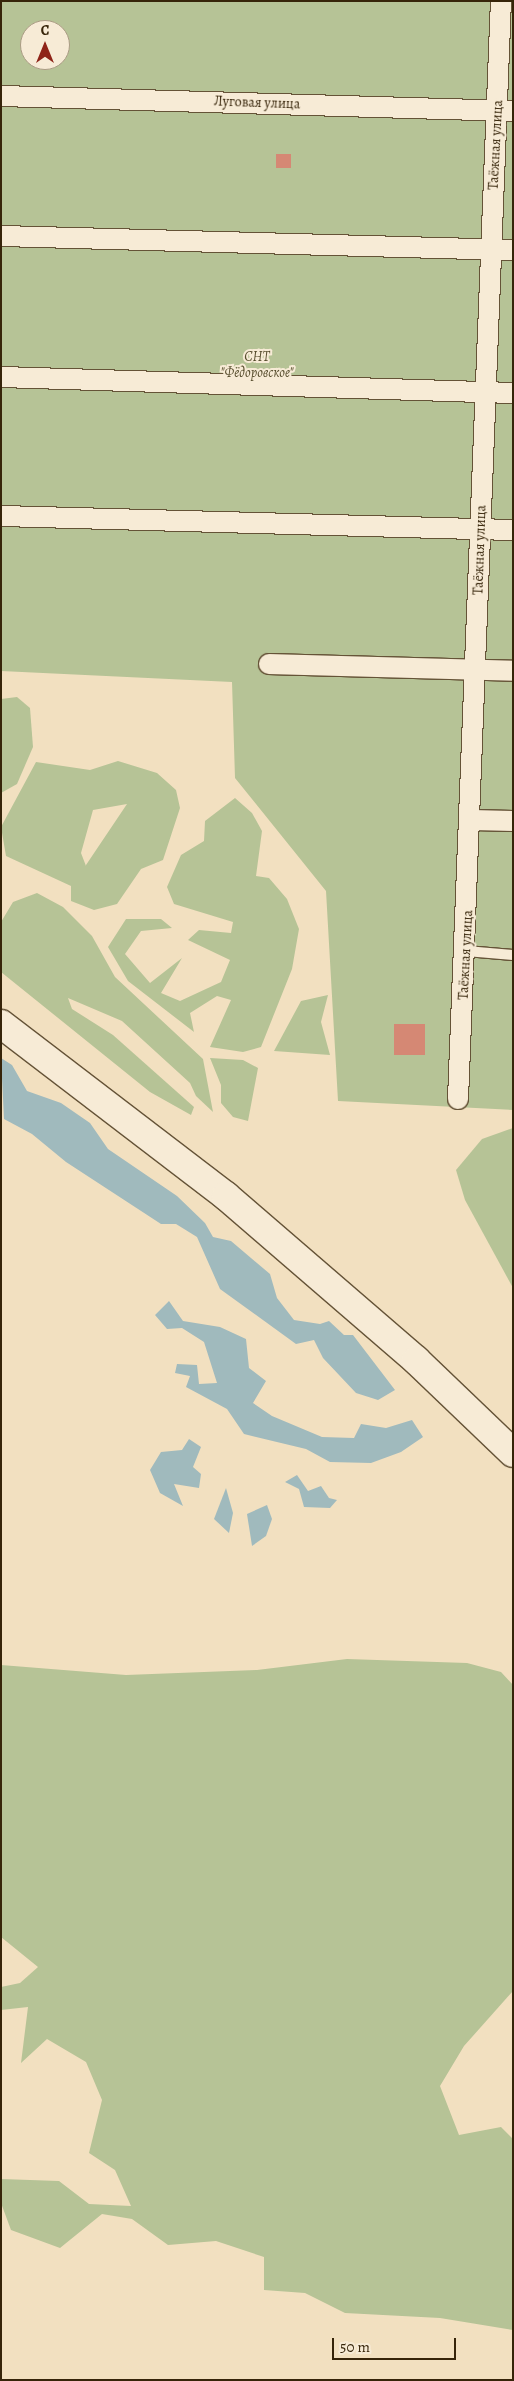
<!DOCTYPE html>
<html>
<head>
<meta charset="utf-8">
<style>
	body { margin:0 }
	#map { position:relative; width:514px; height:2381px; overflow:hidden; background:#f2e0c0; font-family:Alegreya,serif }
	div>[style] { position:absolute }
	.green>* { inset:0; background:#b6c396 }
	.water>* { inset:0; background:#a0babd }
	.building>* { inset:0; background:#d58874; transform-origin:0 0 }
	.roads { filter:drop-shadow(1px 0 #655337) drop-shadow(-1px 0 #655337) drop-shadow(0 1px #655337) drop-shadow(0 -1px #655337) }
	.service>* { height:10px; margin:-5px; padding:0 5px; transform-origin:5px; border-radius:5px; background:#f7ebd6 }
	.minor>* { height:20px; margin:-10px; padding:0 10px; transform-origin:10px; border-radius:10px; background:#f7ebd6 }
	.secondary>* { height:28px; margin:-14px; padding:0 14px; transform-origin:14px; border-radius:14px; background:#f7ebd6 }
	span { translate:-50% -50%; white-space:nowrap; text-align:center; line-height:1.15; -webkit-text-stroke:4px #f7ebd6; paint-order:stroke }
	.street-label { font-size:14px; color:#362409 }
	.park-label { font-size:14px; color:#564c2c; font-style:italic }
	.frame { position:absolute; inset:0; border:2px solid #362409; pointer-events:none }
	.north { position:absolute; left:20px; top:20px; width:50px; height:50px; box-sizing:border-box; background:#f7ebd6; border:1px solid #aa9b84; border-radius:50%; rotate:0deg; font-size:14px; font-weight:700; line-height:20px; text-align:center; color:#362409 }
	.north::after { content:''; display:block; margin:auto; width:18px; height:22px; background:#8f2418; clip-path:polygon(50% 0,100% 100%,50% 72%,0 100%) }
	.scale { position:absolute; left:332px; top:2338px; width:124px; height:22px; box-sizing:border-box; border:2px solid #362409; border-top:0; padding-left:6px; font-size:15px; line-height:18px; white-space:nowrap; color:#362409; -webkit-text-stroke:4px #f7ebd6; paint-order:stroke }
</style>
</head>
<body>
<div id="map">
	<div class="green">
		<div style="clip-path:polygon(evenodd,1px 1px,513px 1px,513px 1110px,338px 1101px,326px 891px,235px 778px,232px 682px,1px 671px,1px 1px,30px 30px,60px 30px,60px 60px,30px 60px,30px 30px)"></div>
		<div style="clip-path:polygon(17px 697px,30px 708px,33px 747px,17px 784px,1px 793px,1px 699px)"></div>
		<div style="clip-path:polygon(evenodd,118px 761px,157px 773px,176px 790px,180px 808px,163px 860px,141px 869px,117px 904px,94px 910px,71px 901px,71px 886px,6px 856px,1px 827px,36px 762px,90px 770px,118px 761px,127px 804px,86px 865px,86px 866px,81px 853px,93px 810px,127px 804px)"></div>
		<div style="clip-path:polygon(235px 798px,252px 813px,262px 831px,256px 876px,269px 878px,287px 899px,299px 929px,292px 969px,261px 1047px,243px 1052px,210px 1047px,231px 1000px,217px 996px,190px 1013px,194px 1032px,128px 981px,108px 947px,126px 919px,161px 919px,172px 928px,141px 931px,125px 954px,150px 983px,182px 958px,161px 993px,180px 1001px,221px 982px,230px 960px,188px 940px,199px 930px,231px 933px,233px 922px,174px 904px,167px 887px,181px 855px,204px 841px,205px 821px)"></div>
		<div style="clip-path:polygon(37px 893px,63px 907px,92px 936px,115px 977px,203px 1059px,213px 1112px,196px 1096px,190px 1083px,122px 1021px,68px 998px,72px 1009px,113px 1035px,194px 1107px,191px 1115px,150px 1092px,1px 972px,1px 922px,13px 902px)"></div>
		<div style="clip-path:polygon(328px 995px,321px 1022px,330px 1055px,274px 1051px,301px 1001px)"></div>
		<div style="clip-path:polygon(210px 1058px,243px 1060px,258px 1068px,248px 1121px,233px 1117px,221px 1103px,221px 1085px)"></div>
		<div style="clip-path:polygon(513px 1128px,513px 1288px,465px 1200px,456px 1170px,482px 1139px)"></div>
		<div style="clip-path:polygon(347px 1659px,467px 1663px,501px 1672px,513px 1685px,513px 1991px,464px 2046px,440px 2086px,459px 2135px,501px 2127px,513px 2139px,513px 2330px,440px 2318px,345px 2313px,305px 2293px,264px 2290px,264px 2257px,216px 2241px,168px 2245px,132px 2219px,102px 2214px,60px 2248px,11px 2230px,1px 2203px,1px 2179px,59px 2181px,89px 2204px,131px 2206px,115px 2170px,89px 2153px,102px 2100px,86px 2062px,47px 2039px,21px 2063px,28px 2007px,1px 2010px,1px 1987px,20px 1983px,38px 1967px,1px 1937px,1px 1665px,126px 1675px,257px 1670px)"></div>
	</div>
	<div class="water">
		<div style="clip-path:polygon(1px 1058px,12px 1065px,27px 1091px,61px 1103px,90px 1123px,108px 1149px,177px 1196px,205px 1223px,213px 1237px,231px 1241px,270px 1274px,277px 1298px,294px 1320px,320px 1324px,329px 1321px,344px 1335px,353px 1335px,395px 1390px,378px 1400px,356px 1393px,323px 1358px,314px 1340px,296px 1344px,220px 1289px,197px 1237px,176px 1224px,161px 1224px,66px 1162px,32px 1134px,4px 1119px)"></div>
		<div style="clip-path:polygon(169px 1301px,183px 1321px,220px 1327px,246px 1339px,249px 1368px,266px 1381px,253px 1403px,272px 1416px,322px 1437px,354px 1438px,361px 1424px,386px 1428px,412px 1420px,423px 1437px,401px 1452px,371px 1463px,330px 1462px,306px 1449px,244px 1434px,227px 1409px,186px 1387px,190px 1376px,175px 1373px,177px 1364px,197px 1365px,199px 1384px,217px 1383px,204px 1342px,182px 1328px,167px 1329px,155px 1315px)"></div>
		<div style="clip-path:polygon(189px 1439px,201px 1447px,193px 1467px,201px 1474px,199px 1488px,174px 1484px,183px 1506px,160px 1493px,150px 1470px,161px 1452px,182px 1450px)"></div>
		<div style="clip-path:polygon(297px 1475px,308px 1491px,321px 1486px,329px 1498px,337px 1500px,330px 1508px,304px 1507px,299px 1489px,285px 1482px)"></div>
		<div style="clip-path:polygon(226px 1488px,233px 1513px,229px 1533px,214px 1519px)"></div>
		<div style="clip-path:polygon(267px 1505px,272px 1519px,266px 1536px,252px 1546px,247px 1514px)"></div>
	</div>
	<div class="building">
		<div style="left:276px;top:154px;width:15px;height:14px"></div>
		<div style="left:394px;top:1024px;width:31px;height:31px"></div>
	</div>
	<div class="roads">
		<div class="service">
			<div style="left:466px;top:951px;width:47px;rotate:4.9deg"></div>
		</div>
		<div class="minor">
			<div style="left:1px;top:96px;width:512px;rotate:1.68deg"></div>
			<div style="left:1px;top:236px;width:512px;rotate:1.57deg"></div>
			<div style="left:1px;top:377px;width:512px;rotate:1.79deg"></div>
			<div style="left:1px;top:516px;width:512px;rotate:1.57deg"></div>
			<div style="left:269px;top:664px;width:244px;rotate:1.6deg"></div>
			<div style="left:472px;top:820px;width:41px;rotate:1.4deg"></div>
			<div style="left:458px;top:1099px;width:1099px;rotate:-87.76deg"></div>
		</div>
		<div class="secondary">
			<div style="left:1px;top:1024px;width:283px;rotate:37.4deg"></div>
			<div style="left:226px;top:1196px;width:251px;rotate:40.8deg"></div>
			<div style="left:416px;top:1360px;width:134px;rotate:43.8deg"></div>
		</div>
	</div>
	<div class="street-label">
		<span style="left:257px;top:103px;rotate:2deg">Луговая улица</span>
		<span style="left:496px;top:145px;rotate:-87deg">Таёжная улица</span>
		<span style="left:480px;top:550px;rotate:-88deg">Таёжная улица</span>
		<span style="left:466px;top:955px;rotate:-87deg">Таёжная улица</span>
	</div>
	<div class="park-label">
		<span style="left:257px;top:365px">СНТ<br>"Фёдоровское"</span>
	</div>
	<div class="frame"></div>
	<div class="north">С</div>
	<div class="scale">50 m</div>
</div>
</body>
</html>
